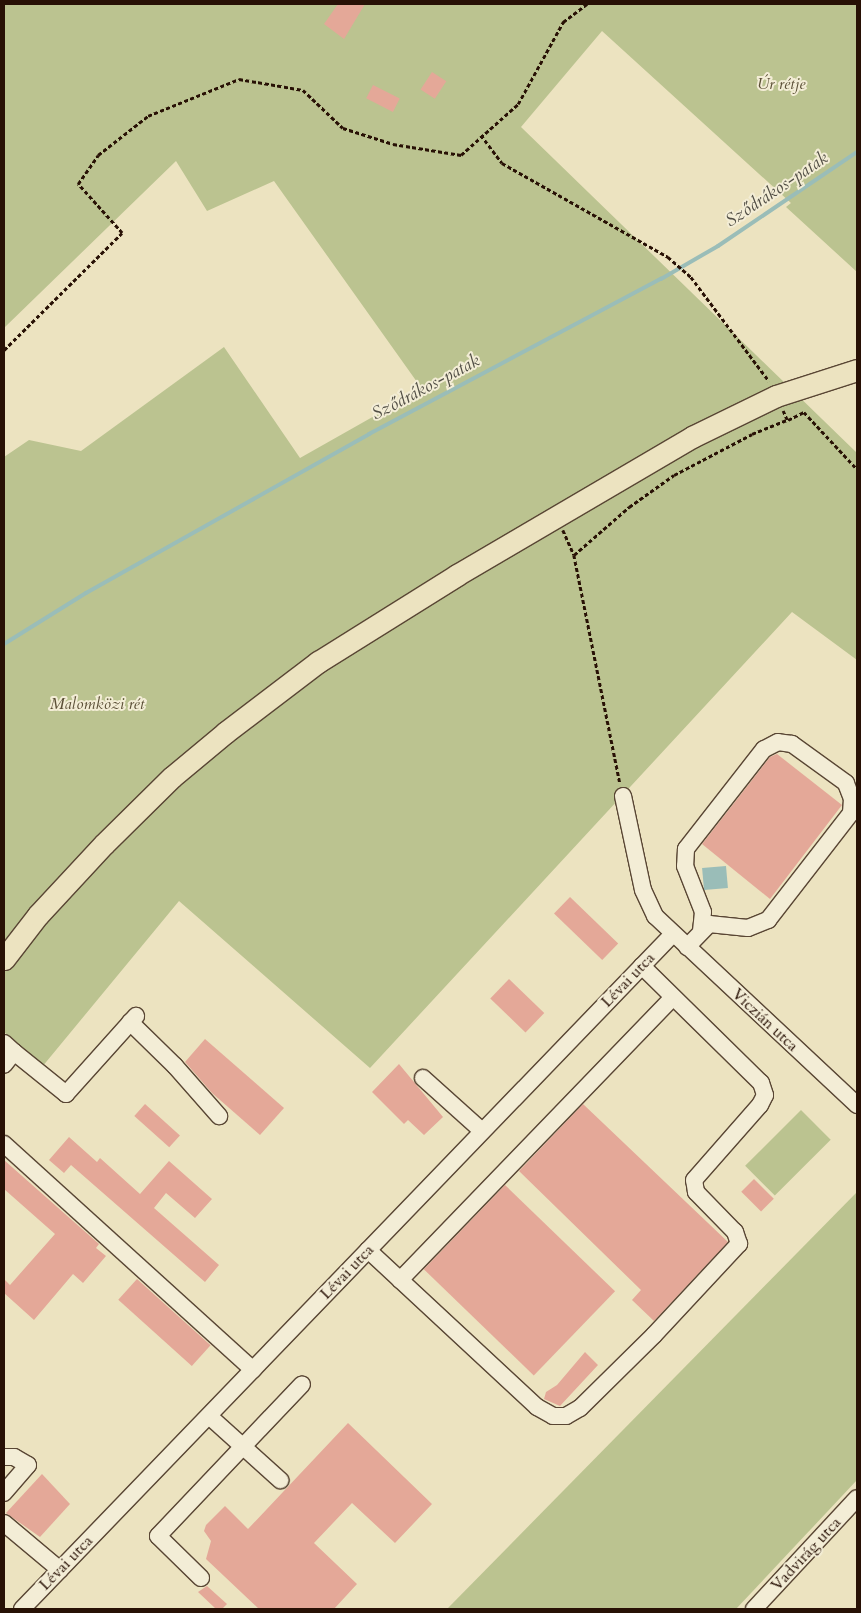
<!DOCTYPE html>
<html>
<head>
<meta charset="utf-8">
<style>
	body { margin:0 }
	#map { position:relative; width:861px; height:1613px; overflow:hidden; background:#ece3c0; font-family:Cardo,serif }
	div>[style] { position:absolute }
	.green>* { inset:0; background:#bbc390; transform-origin:0 0 }
	.water>* { inset:0; background:#9abdb8; transform-origin:0 0 }
	.stream>* { height:4px; margin:-2px; padding:0 2px; transform-origin:2px; border-radius:2px; background:#9abdb8 }
	.building>* { inset:0; background:#e4a898; transform-origin:0 0 }
	.path>* { height:2.5px; margin-top:-1.25px; transform-origin:0; background:repeating-linear-gradient(90deg,#281105 0 4px,transparent 0 6.5px) }
	.roads { filter:drop-shadow(1px 0 #594634) drop-shadow(-1px 0 #594634) drop-shadow(0 1px #594634) drop-shadow(0 -1px #594634) }
	.minor>* { height:16px; margin:-8px; padding:0 8px; transform-origin:8px; border-radius:8px; background:#f3edd6 }
	.major>* { height:21px; margin:-10.5px; padding:0 10.5px; transform-origin:10.5px; border-radius:10.5px; background:#ece3c0 }
	span { translate:-50% -50%; white-space:nowrap; text-align:center; line-height:1.15; -webkit-text-stroke:4px #f3edd6; paint-order:stroke }
	.park-label { font-size:16px; color:#5b4f36; font-style:italic }
	.street-label { font-size:16px; color:#281105 }
	.water-label { font-size:18px; color:#504d44; font-style:italic }
	.frame { position:absolute; inset:0; border:5px solid #281105; pointer-events:none }
</style>
</head>
<body>
<div id="map">
	<div class="green">
		<div style="clip-path:polygon(4px 4px,857px 4px,857px 272px,786px 207px,791px 203px,602px 31px,521px 127px,857px 453px,857px 660px,792px 612px,370px 1068px,179px 901px,42px 1067px,4px 1032px,4px 457px,29px 440px,81px 451px,224px 347px,300px 458px,422px 389px,274px 181px,207px 211px,176px 161px,4px 328px)"></div>
		<div style="left:801px;top:1110px;width:42px;height:79px;rotate:45deg"></div>
		<div style="clip-path:polygon(857px 1192px,857px 1480px,736px 1609px,447px 1609px)"></div>
	</div>
	<div class="water">
		<div style="left:726px;top:866px;width:22px;height:24px;rotate:85deg"></div>
	</div>
	<div class="stream">
		<div style="left:4px;top:644px;width:97px;rotate:-31.9deg"></div>
		<div style="left:86px;top:593px;width:325px;rotate:-29.3deg"></div>
		<div style="left:369px;top:434px;width:331px;rotate:-28deg"></div>
		<div style="left:661px;top:279px;width:66px;rotate:-30.1deg"></div>
		<div style="left:718px;top:246px;width:168px;rotate:-34.1deg"></div>
	</div>
	<div class="building">
		<div style="clip-path:polygon(338px 4px,365px 4px,344px 39px,324px 24px)"></div>
		<div style="left:432px;top:72px;width:17px;height:21px;rotate:33deg"></div>
		<div style="left:373px;top:85px;width:30px;height:15px;rotate:27deg"></div>
		<div style="clip-path:polygon(777px 754px,842px 805px,770px 899px,702px 844px,770px 757px)"></div>
		<div style="left:570px;top:897px;width:67px;height:23px;rotate:44deg"></div>
		<div style="left:509px;top:979px;width:49px;height:27px;rotate:44deg"></div>
		<div style="clip-path:polygon(205px 1039px,284px 1108px,260px 1135px,212px 1093px,185px 1062px)"></div>
		<div style="clip-path:polygon(399px 1064px,443px 1117px,424px 1135px,408px 1120px,404px 1124px,372px 1092px)"></div>
		<div style="left:145px;top:1104px;width:47px;height:16px;rotate:42deg"></div>
		<div style="clip-path:polygon(583px 1104px,728px 1242px,654px 1321px,632px 1300px,641px 1290px,519px 1171px)"></div>
		<div style="clip-path:polygon(69px 1137px,97px 1162px,100px 1158px,140px 1194px,169px 1161px,212px 1199px,195px 1218px,166px 1193px,154px 1208px,219px 1265px,205px 1282px,71px 1165px,64px 1173px,49px 1160px)"></div>
		<div style="clip-path:polygon(4px 1160px,99px 1244px,96px 1248px,106px 1256px,83px 1283px,73px 1274px,34px 1320px,4px 1293px,4px 1279px,10px 1285px,55px 1234px,4px 1189px)"></div>
		<div style="left:754px;top:1179px;width:28px;height:18px;rotate:45deg"></div>
		<div style="left:505px;top:1185px;width:153px;height:117px;rotate:44deg"></div>
		<div style="left:137px;top:1279px;width:99px;height:28px;rotate:42deg"></div>
		<div style="clip-path:polygon(585px 1352px,598px 1365px,560px 1406px,544px 1399px,546px 1392px,557px 1385px)"></div>
		<div style="clip-path:polygon(348px 1423px,432px 1504px,395px 1543px,352px 1503px,314px 1543px,357px 1584px,334px 1609px,259px 1609px,206px 1559px,211px 1541px,204px 1531px,206px 1525px,225px 1506px,248px 1529px)"></div>
		<div style="clip-path:polygon(42px 1474px,70px 1504px,40px 1537px,6px 1513px)"></div>
		<div style="clip-path:polygon(207px 1586px,227px 1604px,222px 1609px,216px 1609px,198px 1592px)"></div>
	</div>
	<div class="path">
		<div style="left:481px;top:135px;width:35px;rotate:53deg"></div>
		<div style="left:502px;top:163px;width:191px;rotate:29.5deg"></div>
		<div style="left:668px;top:257px;width:30px;rotate:41deg"></div>
		<div style="left:691px;top:277px;width:130px;rotate:53.1deg"></div>
		<div style="left:4px;top:350px;width:166px;rotate:-44.8deg"></div>
		<div style="left:122px;top:233px;width:66px;rotate:-131.9deg"></div>
		<div style="left:78px;top:184px;width:35px;rotate:-55deg"></div>
		<div style="left:98px;top:155px;width:63px;rotate:-38deg"></div>
		<div style="left:148px;top:116px;width:98px;rotate:-22.1deg"></div>
		<div style="left:239px;top:79px;width:65px;rotate:9.8deg"></div>
		<div style="left:303px;top:90px;width:55px;rotate:43.5deg"></div>
		<div style="left:343px;top:128px;width:52px;rotate:17.7deg"></div>
		<div style="left:393px;top:144px;width:69px;rotate:9.2deg"></div>
		<div style="left:461px;top:155px;width:76px;rotate:-41.8deg"></div>
		<div style="left:518px;top:104px;width:94px;rotate:-61.2deg"></div>
		<div style="left:563px;top:22px;width:30px;rotate:-37deg"></div>
		<div style="left:788px;top:420px;width:18px;rotate:-27deg"></div>
		<div style="left:804px;top:412px;width:78px;rotate:47.1deg"></div>
		<div style="left:563px;top:530px;width:27px;rotate:66deg"></div>
		<div style="left:574px;top:555px;width:233px;rotate:78.6deg"></div>
		<div style="left:574px;top:555px;width:73px;rotate:-41.1deg"></div>
		<div style="left:629px;top:507px;width:55px;rotate:-35.4deg"></div>
		<div style="left:674px;top:475px;width:88px;rotate:-27.7deg"></div>
		<div style="left:752px;top:434px;width:38px;rotate:-22deg"></div>
		<div style="left:787px;top:420px;width:10px;rotate:-114deg"></div>
	</div>
	<div class="roads">
		<div class="minor">
			<div style="left:623px;top:796px;width:96px;rotate:78deg"></div>
			<div style="left:643px;top:890px;width:29px;rotate:65deg"></div>
			<div style="left:655px;top:916px;width:277px;rotate:43.1deg"></div>
			<div style="left:687px;top:947px;width:32px;rotate:-46deg"></div>
			<div style="left:709px;top:924px;width:39px;rotate:6deg"></div>
			<div style="left:748px;top:928px;width:22px;rotate:-22deg"></div>
			<div style="left:768px;top:920px;width:135px;rotate:-52.2deg"></div>
			<div style="left:851px;top:813px;width:14px;rotate:-86deg"></div>
			<div style="left:852px;top:799px;width:17px;rotate:-111deg"></div>
			<div style="left:846px;top:783px;width:67px;rotate:-144.2deg"></div>
			<div style="left:792px;top:744px;width:14px;rotate:-172deg"></div>
			<div style="left:778px;top:742px;width:16px;rotate:153deg"></div>
			<div style="left:764px;top:749px;width:127px;rotate:128deg"></div>
			<div style="left:686px;top:849px;width:17px;rotate:93deg"></div>
			<div style="left:685px;top:866px;width:49px;rotate:68.6deg"></div>
			<div style="left:703px;top:912px;width:18px;rotate:96deg"></div>
			<div style="left:130px;top:1022px;width:63px;rotate:44.4deg"></div>
			<div style="left:175px;top:1066px;width:67px;rotate:48.7deg"></div>
			<div style="left:4px;top:1043px;width:13px;rotate:42deg"></div>
			<div style="left:14px;top:1052px;width:16px;rotate:128deg"></div>
			<div style="left:14px;top:1052px;width:67px;rotate:38.9deg"></div>
			<div style="left:66px;top:1094px;width:105px;rotate:-48.1deg"></div>
			<div style="left:423px;top:1078px;width:79px;rotate:41.9deg"></div>
			<div style="left:4px;top:1144px;width:336px;rotate:42.2deg"></div>
			<div style="left:368px;top:1250px;width:231px;rotate:42.9deg"></div>
			<div style="left:537px;top:1407px;width:18px;rotate:29deg"></div>
			<div style="left:553px;top:1416px;width:13px"></div>
			<div style="left:566px;top:1416px;width:16px;rotate:-30deg"></div>
			<div style="left:580px;top:1408px;width:104px;rotate:-44.6deg"></div>
			<div style="left:654px;top:1335px;width:125px;rotate:-47deg"></div>
			<div style="left:739px;top:1244px;width:13px;rotate:-108deg"></div>
			<div style="left:735px;top:1232px;width:56px;rotate:-134.3deg"></div>
			<div style="left:696px;top:1192px;width:12px;rotate:-99deg"></div>
			<div style="left:694px;top:1180px;width:100px;rotate:-48.7deg"></div>
			<div style="left:760px;top:1105px;width:11px;rotate:-63deg"></div>
			<div style="left:765px;top:1095px;width:13px;rotate:-108deg"></div>
			<div style="left:761px;top:1083px;width:167px;rotate:-135.5deg"></div>
			<div style="left:400px;top:1280px;width:393px;rotate:-46deg"></div>
			<div style="left:209px;top:1416px;width:96px;rotate:42deg"></div>
			<div style="left:4px;top:1457px;width:10px"></div>
			<div style="left:14px;top:1457px;width:16px;rotate:30deg"></div>
			<div style="left:28px;top:1465px;width:37px;rotate:131deg"></div>
			<div style="left:4px;top:1523px;width:73px;rotate:40deg"></div>
			<div style="left:201px;top:1578px;width:60px;rotate:-135.7deg"></div>
			<div style="left:158px;top:1536px;width:209px;rotate:-46.5deg"></div>
			<div style="left:22px;top:1609px;width:938px;rotate:-46.04deg"></div>
			<div style="left:754px;top:1609px;width:151px;rotate:-47.1deg"></div>
		</div>
		<div class="major">
			<div style="left:4px;top:959px;width:56px;rotate:-52.3deg"></div>
			<div style="left:38px;top:915px;width:97px;rotate:-47.1deg"></div>
			<div style="left:104px;top:844px;width:95px;rotate:-44.6deg"></div>
			<div style="left:172px;top:777px;width:70px;rotate:-39.8deg"></div>
			<div style="left:226px;top:732px;width:116px;rotate:-37.3deg"></div>
			<div style="left:318px;top:662px;width:164px;rotate:-32deg"></div>
			<div style="left:457px;top:575px;width:273px;rotate:-30.4deg"></div>
			<div style="left:692px;top:437px;width:93px;rotate:-26deg"></div>
			<div style="left:776px;top:396px;width:85px;rotate:-17.8deg"></div>
		</div>
	</div>
	<div class="park-label">
		<span style="left:781px;top:84px">Úr rétje</span>
		<span style="left:97px;top:704px">Malomközi rét</span>
	</div>
	<div class="street-label">
		<span style="left:628px;top:980px;rotate:-46deg">Lévai utca</span>
		<span style="left:765px;top:1020px;rotate:43deg">Viczián utca</span>
		<span style="left:347px;top:1272px;rotate:-46deg">Lévai utca</span>
		<span style="left:806px;top:1554px;rotate:-47deg">Vadvirág utca</span>
		<span style="left:66px;top:1563px;rotate:-46deg">Lévai utca</span>
	</div>
	<div class="water-label">
		<span style="left:777px;top:190px;rotate:-34deg">Sződrákos-patak</span>
		<span style="left:426px;top:388px;rotate:-28deg">Sződrákos-patak</span>
	</div>
	<div class="frame"></div>
</div>
</body>
</html>
